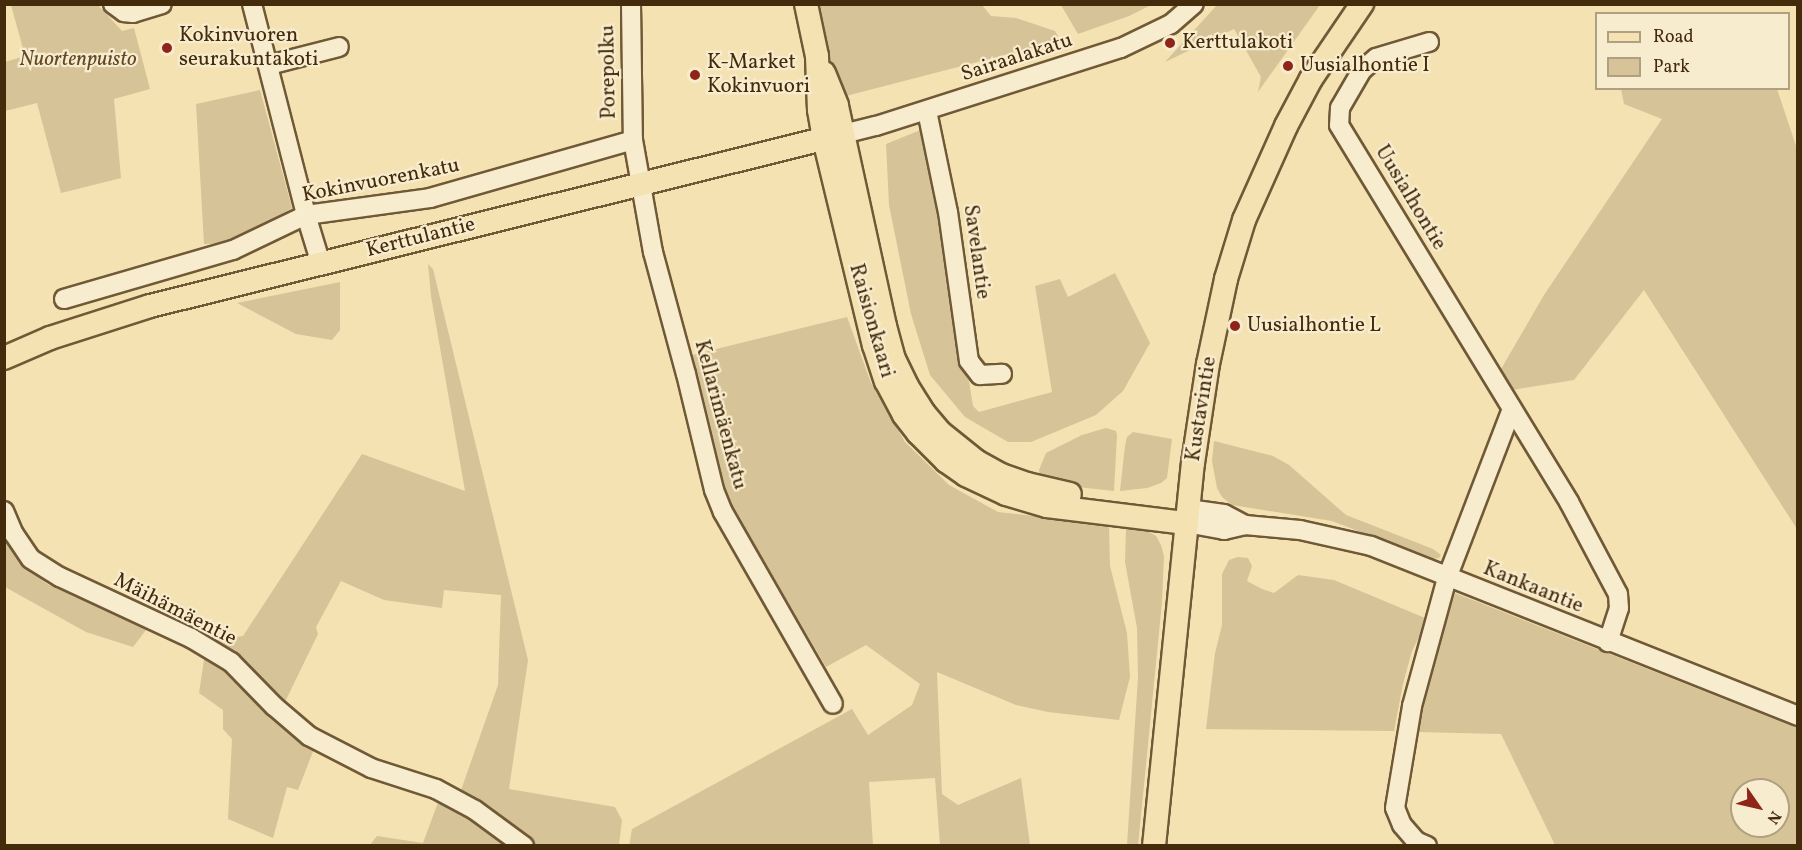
<!DOCTYPE html>
<html>
<head>
<meta charset="utf-8">
<style>
	body { margin:0 }
	#map { position:relative; width:1802px; height:850px; overflow:hidden; background:#f4e2b3; font-family:Vollkorn,serif }
	div>[style] { position:absolute }
	.green>* { inset:0; background:#d6c397 }
	.roads { filter:drop-shadow(2px 0 #705936) drop-shadow(-2px 0 #705936) drop-shadow(0 2px #705936) drop-shadow(0 -2px #705936) }
	.minor>* { height:18px; margin:-9px; padding:0 9px; transform-origin:9px; border-radius:9px; background:#f8ecce }
	.major>* { height:22px; margin:-11px; padding:0 11px; transform-origin:11px; border-radius:11px; background:#f4e2b3 }
	.dots>* { width:16px; height:16px; translate:-50% -50%; box-sizing:border-box; border:3px solid #f8ecce; border-radius:50% }
	span { translate:-50% -50%; white-space:nowrap; text-align:center; line-height:1.15; -webkit-text-stroke:4.5px #f8ecce; paint-order:stroke }
	.poi-label { font-size:21px; color:#442b0c }
	.left { translate:0 -50%; text-align:left }
	.street-label { font-size:21px; color:#442b0c }
	.park-label { font-size:21px; color:#614928; font-style:italic }
	.frame { position:absolute; inset:0; border:6px solid #442b0c; pointer-events:none }
	.legend { position:absolute; left:1595px; top:12px; width:195px; height:78px; box-sizing:border-box; background:#f8ecce; border:2px solid #b09f80; margin:0; padding:8px 10px; list-style:none; font-size:18px; color:#442b0c }
	.legend li { display:flex; align-items:center; gap:12px; height:30px }
	.legend b { width:30px; border:2px solid #b09f80 }
	.north { position:absolute; left:1730px; top:778px; width:60px; height:60px; box-sizing:border-box; background:#f8ecce; border:2px solid #b09f80; border-radius:50%; rotate:124deg; font-size:16px; font-weight:700; line-height:24px; text-align:center; color:#442b0c }
	.north::after { content:''; display:block; margin:auto; width:21px; height:27px; background:#8f2418; clip-path:polygon(50% 0,100% 100%,50% 72%,0 100%) }
</style>
</head>
<body>
<div id="map">
	<div class="green">
		<div style="clip-path:polygon(1218px 4px,1320px 4px,1320px 5px,1258px 92px,1261px 77px,1234px 29px,1165px 62px)"></div>
		<div style="clip-path:polygon(11px 5px,98px 5px,122px 31px,134px 28px,150px 89px,114px 99px,121px 178px,61px 193px,37px 103px,5px 111px,5px 62px,25px 56px)"></div>
		<div style="clip-path:polygon(818px 5px,982px 5px,991px 16px,1016px 18px,1055px 31px,1058px 36px,1055px 42px,846px 96px,839px 86px,824px 41px)"></div>
		<div style="clip-path:polygon(1061px 5px,1151px 5px,1129px 16px,1078px 34px)"></div>
		<div style="clip-path:polygon(1621px 89px,1777px 89px,1798px 152px,1797px 529px,1644px 290px,1574px 380px,1506px 391px,1497px 376px,1544px 295px,1662px 119px,1624px 104px)"></div>
		<div style="clip-path:polygon(260px 90px,292px 208px,232px 243px,204px 244px,196px 104px)"></div>
		<div style="clip-path:polygon(923px 129px,950px 265px,973px 406px,979px 412px,1052px 392px,1035px 286px,1060px 279px,1068px 297px,1115px 273px,1150px 343px,1123px 391px,1096px 415px,1031px 442px,1008px 442px,965px 417px,930px 375px,911px 314px,889px 205px,886px 144px)"></div>
		<div style="clip-path:polygon(428px 264px,433px 269px,528px 660px,509px 789px,615px 807px,622px 820px,619px 845px,533px 845px,460px 793px,498px 685px,501px 595px,444px 590px,442px 608px,384px 600px,341px 581px,316px 627px,318px 634px,282px 708px,264px 681px,246px 663px,214px 640px,243px 636px,362px 454px,465px 491px,431px 296px)"></div>
		<div style="clip-path:polygon(340px 282px,340px 330px,332px 340px,296px 334px,237px 303px)"></div>
		<div style="clip-path:polygon(847px 317px,871px 383px,905px 442px,949px 485px,998px 512px,1109px 524px,1110px 566px,1127px 633px,1130px 677px,1119px 720px,1048px 712px,1016px 705px,937px 672px,942px 794px,958px 805px,1021px 778px,1030px 845px,940px 845px,935px 778px,869px 782px,873px 845px,629px 846px,632px 829px,852px 709px,868px 735px,912px 705px,920px 684px,866px 645px,826px 667px,723px 490px,692px 355px)"></div>
		<div style="clip-path:polygon(1106px 428px,1116px 431px,1117px 435px,1114px 491px,1059px 485px,1040px 479px,1039px 470px,1046px 453px,1082px 435px)"></div>
		<div style="clip-path:polygon(1133px 432px,1172px 439px,1167px 478px,1161px 483px,1147px 488px,1120px 491px,1125px 446px,1127px 437px)"></div>
		<div style="clip-path:polygon(1214px 441px,1273px 456px,1289px 465px,1346px 515px,1433px 549px,1441px 555px,1439px 558px,1431px 559px,1332px 521px,1232px 505px,1222px 497px,1217px 488px,1212px 461px)"></div>
		<div style="clip-path:polygon(1141px 527px,1156px 536px,1161px 545px,1164px 556px,1162px 602px,1138px 846px,1127px 845px,1138px 677px,1137px 628px,1125px 562px,1126px 528px)"></div>
		<div style="clip-path:polygon(4px 536px,24px 566px,47px 584px,149px 626px,133px 647px,86px 632px,5px 587px)"></div>
		<div style="clip-path:polygon(1238px 557px,1248px 558px,1252px 566px,1247px 581px,1262px 589px,1274px 593px,1298px 575px,1334px 580px,1425px 618px,1426px 623px,1412px 651px,1403px 684px,1394px 731px,1206px 729px,1215px 653px,1222px 625px,1222px 574px,1229px 560px)"></div>
		<div style="clip-path:polygon(evenodd,1455px 593px,1797px 728px,1797px 845px,1555px 845px,1501px 734px,1416px 732px,1419px 704px,1455px 593px,1742px 790px,1778px 790px,1778px 826px,1742px 826px,1742px 790px)"></div>
		<div style="clip-path:polygon(205px 653px,271px 717px,314px 749px,298px 790px,287px 787px,273px 838px,228px 819px,232px 739px,223px 729px,223px 710px,199px 693px)"></div>
		<div style="clip-path:polygon(440px 797px,518px 846px,369px 846px,377px 836px,423px 843px)"></div>
	</div>
	<div class="roads">
		<div class="minor">
			<div style="left:113px;top:4px;width:14px;rotate:36deg"></div>
			<div style="left:124px;top:12px;width:9px;rotate:6deg"></div>
			<div style="left:133px;top:13px;width:30px;rotate:-17deg"></div>
			<div style="left:252px;top:4px;width:218px;rotate:75.6deg"></div>
			<div style="left:306px;top:215px;width:51px;rotate:73deg"></div>
			<div style="left:631px;top:4px;width:136px;rotate:89.2deg"></div>
			<div style="left:1429px;top:42px;width:55px;rotate:163.2deg"></div>
			<div style="left:1376px;top:58px;width:18px;rotate:139deg"></div>
			<div style="left:1362px;top:70px;width:44px;rotate:120.1deg"></div>
			<div style="left:1340px;top:108px;width:17px;rotate:93deg"></div>
			<div style="left:1339px;top:125px;width:442px;rotate:58.6deg"></div>
			<div style="left:1569px;top:502px;width:104px;rotate:62deg"></div>
			<div style="left:1618px;top:594px;width:14px;rotate:86deg"></div>
			<div style="left:1619px;top:608px;width:36px;rotate:108deg"></div>
			<div style="left:269px;top:65px;width:72px;rotate:-14.4deg"></div>
			<div style="left:927px;top:111px;width:103px;rotate:78.3deg"></div>
			<div style="left:948px;top:212px;width:150px;rotate:82deg"></div>
			<div style="left:969px;top:361px;width:18px;rotate:52deg"></div>
			<div style="left:980px;top:375px;width:22px;rotate:-3deg"></div>
			<div style="left:843px;top:134px;width:34px;rotate:-14deg"></div>
			<div style="left:876px;top:126px;width:257px;rotate:-17.7deg"></div>
			<div style="left:1121px;top:48px;width:55px;rotate:-25.6deg"></div>
			<div style="left:1171px;top:24px;width:30px;rotate:-41deg"></div>
			<div style="left:64px;top:299px;width:176px;rotate:-16.2deg"></div>
			<div style="left:233px;top:250px;width:81px;rotate:-25.6deg"></div>
			<div style="left:306px;top:215px;width:125px;rotate:-7.8deg"></div>
			<div style="left:430px;top:198px;width:211px;rotate:-15.9deg"></div>
			<div style="left:633px;top:140px;width:114px;rotate:79.9deg"></div>
			<div style="left:653px;top:252px;width:126px;rotate:74.9deg"></div>
			<div style="left:686px;top:374px;width:119px;rotate:76.4deg"></div>
			<div style="left:714px;top:490px;width:24px;rotate:68deg"></div>
			<div style="left:723px;top:512px;width:221px;rotate:60.2deg"></div>
			<div style="left:1188px;top:509px;width:36px;rotate:8deg"></div>
			<div style="left:1224px;top:514px;width:24px;rotate:28deg"></div>
			<div style="left:4px;top:511px;width:25px;rotate:67deg"></div>
			<div style="left:14px;top:534px;width:30px;rotate:56deg"></div>
			<div style="left:31px;top:559px;width:34px;rotate:32deg"></div>
			<div style="left:60px;top:577px;width:145px;rotate:25deg"></div>
			<div style="left:191px;top:638px;width:47px;rotate:31deg"></div>
			<div style="left:231px;top:662px;width:62px;rotate:45.7deg"></div>
			<div style="left:274px;top:706px;width:46px;rotate:40.6deg"></div>
			<div style="left:309px;top:736px;width:70px;rotate:27.3deg"></div>
			<div style="left:371px;top:768px;width:68px;rotate:17.9deg"></div>
			<div style="left:436px;top:789px;width:44px;rotate:28.3deg"></div>
			<div style="left:475px;top:810px;width:61px;rotate:36.3deg"></div>
			<div style="left:1186px;top:523px;width:39px;rotate:10deg"></div>
			<div style="left:1224px;top:530px;width:22px;rotate:-13deg"></div>
			<div style="left:1245px;top:525px;width:55px;rotate:5.2deg"></div>
			<div style="left:1300px;top:530px;width:73px;rotate:12.7deg"></div>
			<div style="left:1371px;top:546px;width:460px;rotate:21.7deg"></div>
			<div style="left:1427px;top:846px;width:12px;rotate:-156deg"></div>
			<div style="left:1416px;top:841px;width:21px;rotate:-131deg"></div>
			<div style="left:1402px;top:825px;width:18px;rotate:-112deg"></div>
			<div style="left:1395px;top:808px;width:103px;rotate:-80.5deg"></div>
			<div style="left:1412px;top:706px;width:133px;rotate:-74.7deg"></div>
			<div style="left:1447px;top:578px;width:181px;rotate:-69deg"></div>
		</div>
		<div class="major">
			<div style="left:806px;top:4px;width:53px;rotate:78.1deg"></div>
			<div style="left:817px;top:56px;width:54px;rotate:87.9deg"></div>
			<div style="left:819px;top:110px;width:29px;rotate:80deg"></div>
			<div style="left:824px;top:139px;width:212px;rotate:76.4deg"></div>
			<div style="left:874px;top:345px;width:38px;rotate:72deg"></div>
			<div style="left:886px;top:381px;width:38px;rotate:62deg"></div>
			<div style="left:904px;top:415px;width:23px;rotate:52deg"></div>
			<div style="left:918px;top:433px;width:40px;rotate:45deg"></div>
			<div style="left:946px;top:461px;width:24px;rotate:35deg"></div>
			<div style="left:966px;top:475px;width:44px;rotate:25.4deg"></div>
			<div style="left:1006px;top:494px;width:43px;rotate:16.3deg"></div>
			<div style="left:1047px;top:506px;width:140px;rotate:7deg"></div>
			<div style="left:824px;top:73px;width:35px;rotate:68deg"></div>
			<div style="left:837px;top:106px;width:225px;rotate:77.7deg"></div>
			<div style="left:885px;top:326px;width:34px;rotate:75deg"></div>
			<div style="left:894px;top:359px;width:30px;rotate:64deg"></div>
			<div style="left:907px;top:386px;width:32px;rotate:58deg"></div>
			<div style="left:924px;top:413px;width:25px;rotate:50deg"></div>
			<div style="left:940px;top:432px;width:46px;rotate:38.9deg"></div>
			<div style="left:976px;top:461px;width:29px;rotate:29deg"></div>
			<div style="left:1001px;top:475px;width:28px;rotate:19deg"></div>
			<div style="left:1027px;top:484px;width:44px;rotate:13.1deg"></div>
			<div style="left:4px;top:358px;width:50px;rotate:-23.5deg"></div>
			<div style="left:50px;top:338px;width:105px;rotate:-17.7deg"></div>
			<div style="left:150px;top:306px;width:714px;rotate:-13.94deg"></div>
			<div style="left:1154px;top:846px;width:385px;rotate:-84.2deg"></div>
			<div style="left:1193px;top:463px;width:100px;rotate:-81.4deg"></div>
			<div style="left:1208px;top:364px;width:87px;rotate:-78deg"></div>
			<div style="left:1226px;top:279px;width:62px;rotate:-73deg"></div>
			<div style="left:1244px;top:220px;width:103px;rotate:-65.9deg"></div>
			<div style="left:1286px;top:126px;width:53px;rotate:-62deg"></div>
			<div style="left:1311px;top:79px;width:91px;rotate:-55.8deg"></div>
		</div>
	</div>
	<div class="dots">
		<div style="left:1170px;top:43px;background:#8f2418"></div>
		<div style="left:167px;top:48px;background:#8f2418"></div>
		<div style="left:1288px;top:66px;background:#8f2418"></div>
		<div style="left:695px;top:75px;background:#8f2418"></div>
		<div style="left:1235px;top:326px;background:#8f2418"></div>
	</div>
	<div class="poi-label">
		<span class="left" style="left:179px;top:48px">Kokinvuoren<br>seurakuntakoti</span>
		<span class="left" style="left:1182px;top:43px">Kerttulakoti</span>
		<span class="left" style="left:707px;top:75px">K-Market<br>Kokinvuori</span>
		<span class="left" style="left:1300px;top:66px">Uusialhontie I</span>
		<span class="left" style="left:1247px;top:326px">Uusialhontie L</span>
	</div>
	<div class="street-label">
		<span style="left:1017px;top:58px;rotate:-18deg">Sairaalakatu</span>
		<span style="left:609px;top:72px;rotate:-91deg">Porepolku</span>
		<span style="left:381px;top:181px;rotate:-11deg">Kokinvuorenkatu</span>
		<span style="left:1410px;top:198px;rotate:59deg">Uusialhontie</span>
		<span style="left:421px;top:238px;rotate:-14deg">Kerttulantie</span>
		<span style="left:976px;top:252px;rotate:82deg">Savelantie</span>
		<span style="left:871px;top:321px;rotate:74deg">Raisionkaari</span>
		<span style="left:1202px;top:409px;rotate:-81deg">Kustavintie</span>
		<span style="left:720px;top:415px;rotate:75deg">Kellarimäenkatu</span>
		<span style="left:1533px;top:588px;rotate:22deg">Kankaantie</span>
		<span style="left:175px;top:610px;rotate:27deg">Mäihämäentie</span>
	</div>
	<div class="park-label">
		<span style="left:78px;top:60px">Nuortenpuisto</span>
	</div>
	<div class="frame"></div>
	<ul class="legend">
	<li><b style="height:8px;background:#f4e2b3"></b>Road</li>
	<li><b style="height:16px;background:#d6c397"></b>Park</li>
	</ul>
	<div class="north">N</div>
</div>
</body>
</html>
